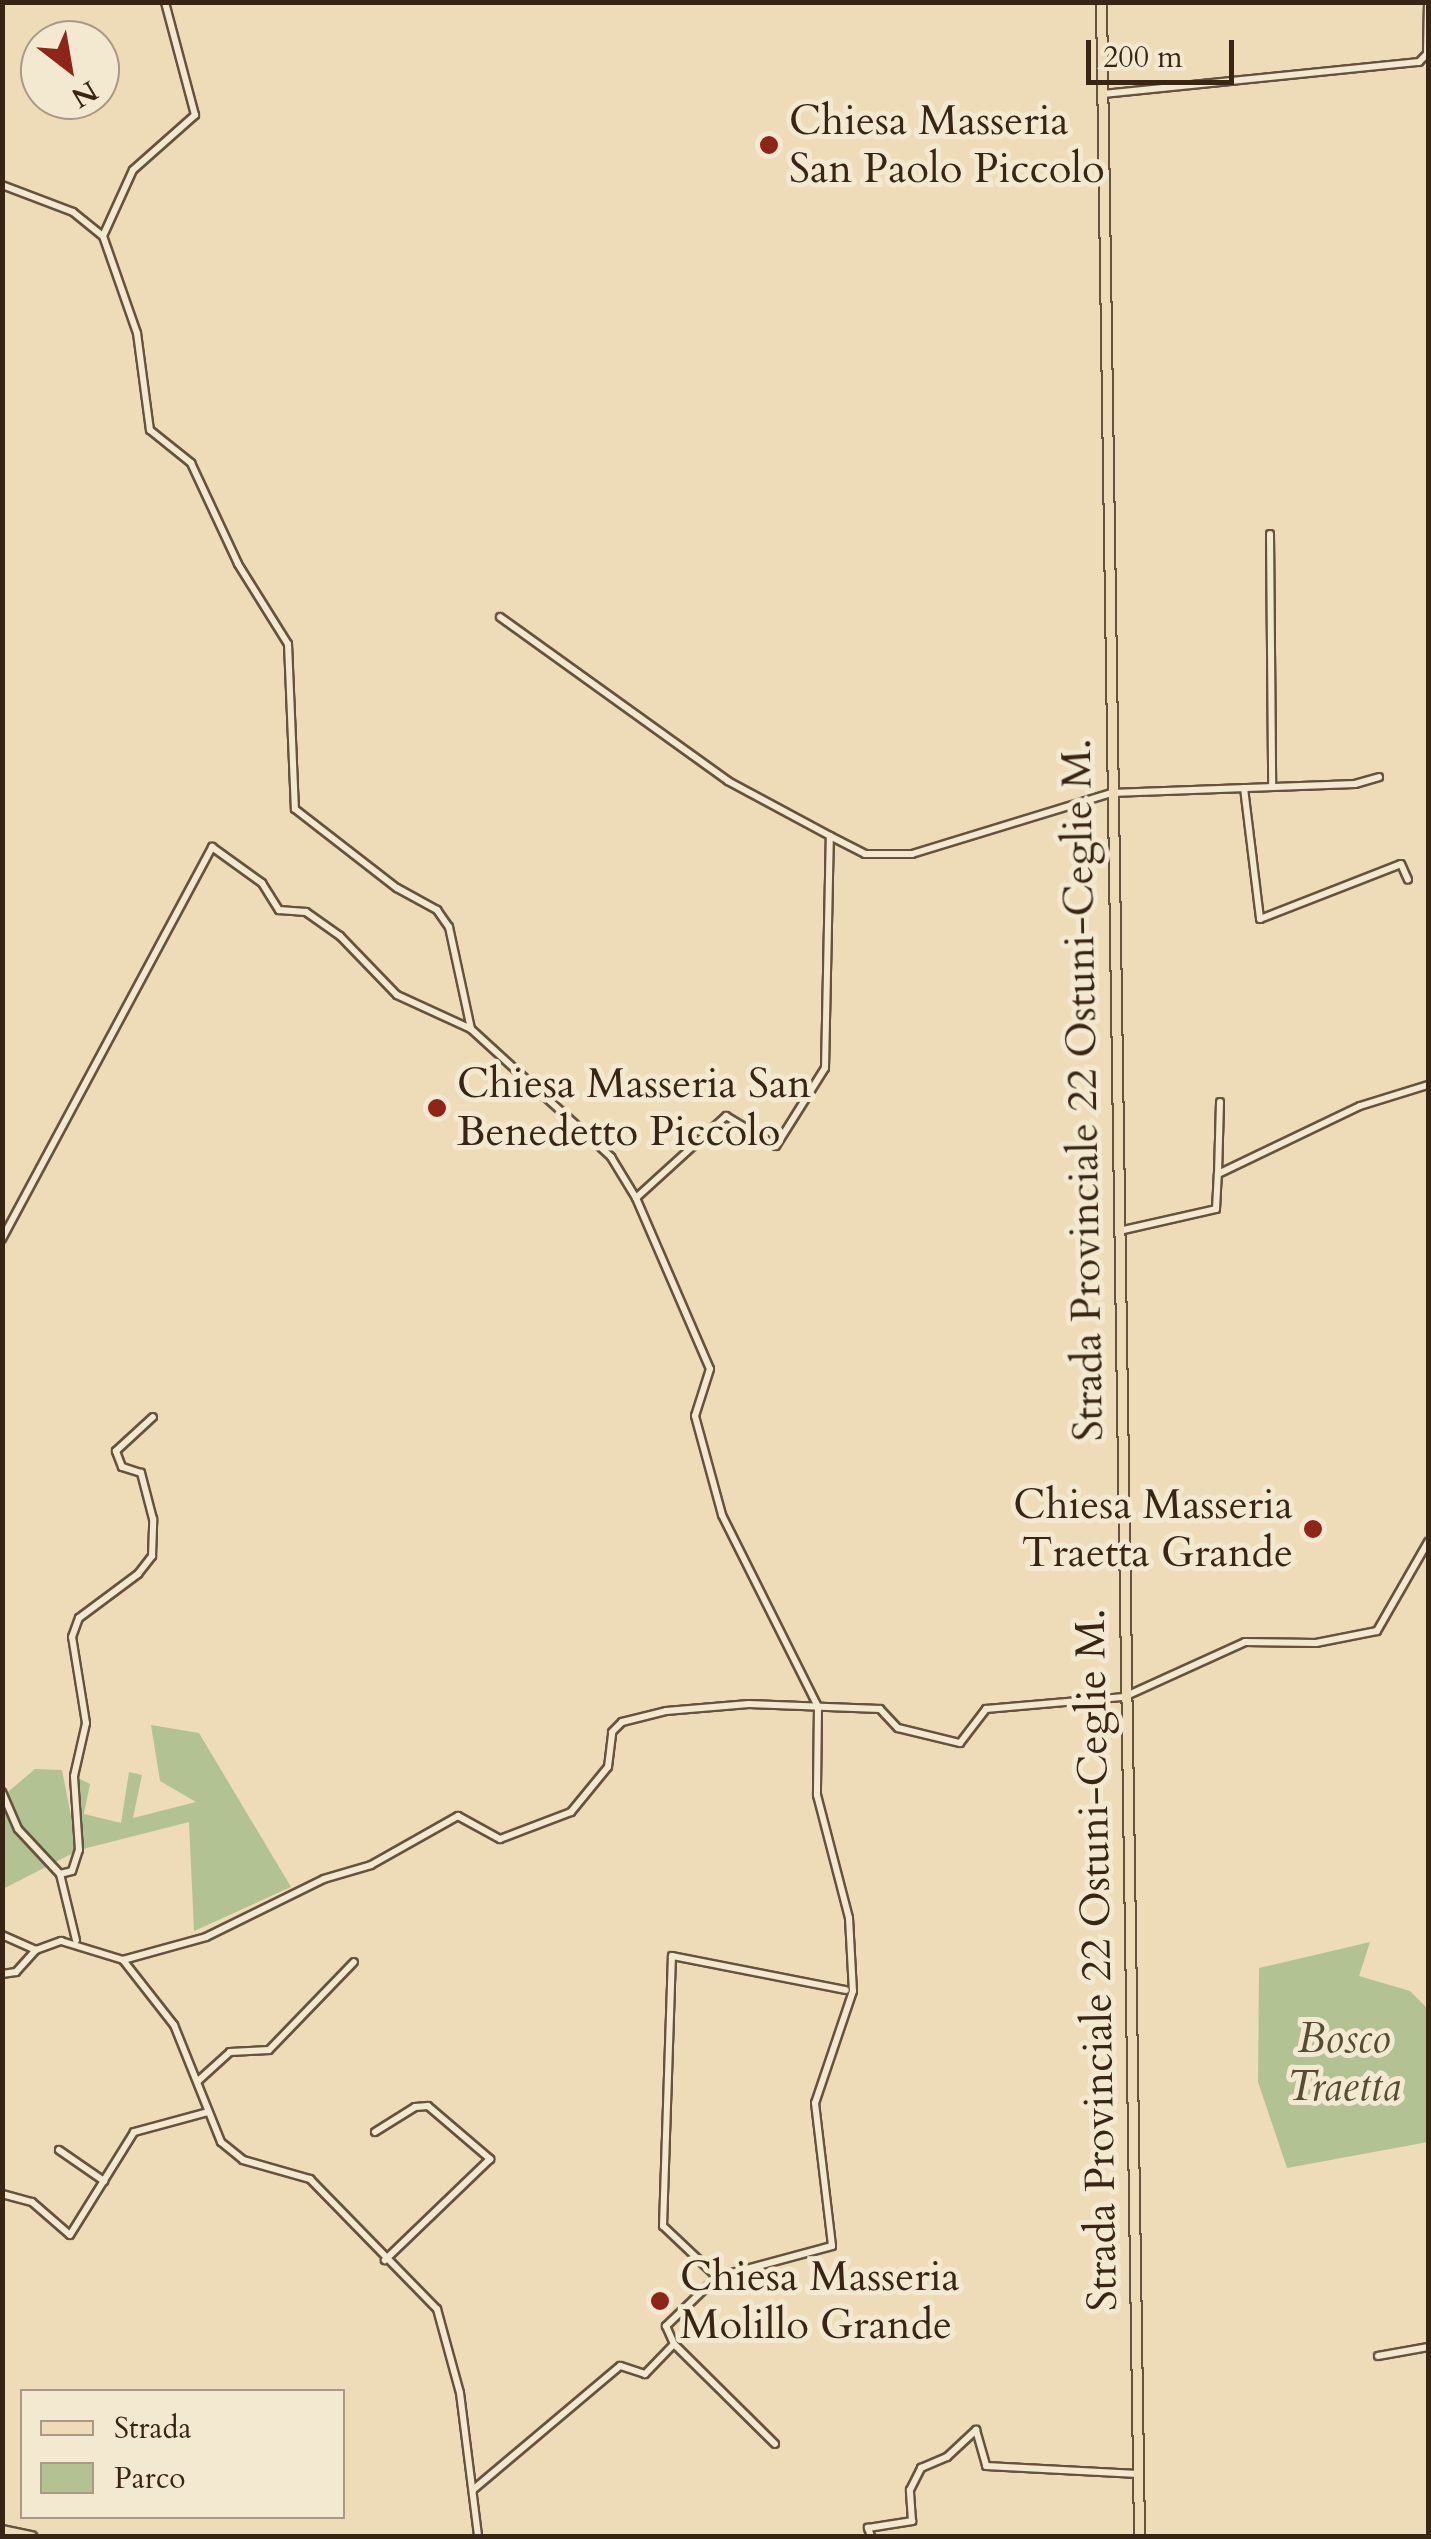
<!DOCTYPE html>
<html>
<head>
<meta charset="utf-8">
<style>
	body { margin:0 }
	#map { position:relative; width:1431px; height:2539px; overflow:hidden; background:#eddcb7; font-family:Cardo,serif }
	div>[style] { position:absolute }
	.green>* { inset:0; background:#b2c293 }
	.roads { filter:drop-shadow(2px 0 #65533d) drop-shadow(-2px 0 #65533d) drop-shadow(0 2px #65533d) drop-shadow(0 -2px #65533d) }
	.minor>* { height:6px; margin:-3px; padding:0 3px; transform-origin:3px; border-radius:3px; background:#f3e8d0 }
	.major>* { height:9px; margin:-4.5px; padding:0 4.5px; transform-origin:4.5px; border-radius:4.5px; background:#eddcb7 }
	.dots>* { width:28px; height:28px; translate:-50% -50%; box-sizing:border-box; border:5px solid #f3e8d0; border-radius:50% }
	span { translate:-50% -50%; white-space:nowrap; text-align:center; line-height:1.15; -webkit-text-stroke:10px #f3e8d0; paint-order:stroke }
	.poi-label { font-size:42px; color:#382514 }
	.left { translate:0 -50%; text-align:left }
	.right { translate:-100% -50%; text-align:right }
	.street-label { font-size:42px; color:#382514 }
	.park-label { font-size:42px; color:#564c34; font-style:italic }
	.frame { position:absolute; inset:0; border:5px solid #382514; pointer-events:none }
	.legend { position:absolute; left:20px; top:2389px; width:325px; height:130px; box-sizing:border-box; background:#f3e8d0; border:2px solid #a89a85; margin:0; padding:12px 18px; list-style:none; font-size:30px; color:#382514 }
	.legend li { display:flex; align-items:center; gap:20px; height:50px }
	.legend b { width:50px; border:2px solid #a89a85 }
	.north { position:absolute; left:20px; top:20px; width:100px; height:100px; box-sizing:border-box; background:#f3e8d0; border:2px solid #a89a85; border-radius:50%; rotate:149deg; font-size:28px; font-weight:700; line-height:40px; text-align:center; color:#382514 }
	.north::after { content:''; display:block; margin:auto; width:35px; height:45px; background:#8f2418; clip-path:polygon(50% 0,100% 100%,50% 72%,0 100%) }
	.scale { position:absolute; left:1086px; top:40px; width:148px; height:45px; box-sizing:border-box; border:5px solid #382514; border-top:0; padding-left:12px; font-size:30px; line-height:35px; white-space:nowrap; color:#382514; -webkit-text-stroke:8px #f3e8d0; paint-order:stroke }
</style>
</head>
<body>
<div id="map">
	<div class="green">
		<div style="clip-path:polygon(151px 1725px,199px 1733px,291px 1887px,194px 1931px,189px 1822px,79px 1850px,3px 1889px,2px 1797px,35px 1769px,62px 1770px,71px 1816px,74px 1776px,90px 1784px,84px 1814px,121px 1823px,129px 1772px,142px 1775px,133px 1818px,196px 1802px,160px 1781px)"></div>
		<div style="clip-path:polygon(1370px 1942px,1359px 1976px,1410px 1991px,1428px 2009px,1428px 2142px,1287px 2168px,1258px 2082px,1259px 1968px)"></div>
	</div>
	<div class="roads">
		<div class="minor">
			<div style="left:1103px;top:94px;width:318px;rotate:-5.8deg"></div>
			<div style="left:1419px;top:62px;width:11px;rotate:-45deg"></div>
			<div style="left:1427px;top:54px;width:52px;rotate:-88.9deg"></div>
			<div style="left:2px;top:185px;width:76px;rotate:20.8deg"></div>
			<div style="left:73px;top:212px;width:38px;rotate:39deg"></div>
			<div style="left:103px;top:236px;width:103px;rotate:70.7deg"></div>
			<div style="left:137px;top:333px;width:98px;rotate:82.4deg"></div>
			<div style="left:150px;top:430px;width:53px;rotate:38.8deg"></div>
			<div style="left:191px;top:463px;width:111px;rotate:65deg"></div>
			<div style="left:238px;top:564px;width:94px;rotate:58deg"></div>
			<div style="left:288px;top:644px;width:165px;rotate:87.6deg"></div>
			<div style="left:295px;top:809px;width:129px;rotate:37.8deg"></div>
			<div style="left:397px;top:888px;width:46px;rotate:28.8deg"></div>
			<div style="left:437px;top:910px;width:21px;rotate:55deg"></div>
			<div style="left:449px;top:927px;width:104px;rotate:77.8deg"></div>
			<div style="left:471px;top:1029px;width:190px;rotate:42.4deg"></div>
			<div style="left:611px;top:1157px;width:48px;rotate:58.6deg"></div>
			<div style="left:636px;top:1198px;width:186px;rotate:66.6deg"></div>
			<div style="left:710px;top:1369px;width:49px;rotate:107.7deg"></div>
			<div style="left:695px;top:1416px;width:103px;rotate:74.7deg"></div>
			<div style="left:722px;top:1515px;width:215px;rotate:63.4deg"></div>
			<div style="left:818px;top:1707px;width:88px;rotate:90.7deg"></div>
			<div style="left:817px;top:1795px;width:127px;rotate:75.4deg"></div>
			<div style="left:849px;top:1918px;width:73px;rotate:86.9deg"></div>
			<div style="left:853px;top:1991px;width:118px;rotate:108.7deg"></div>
			<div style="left:815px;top:2103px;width:144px;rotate:83.2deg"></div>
			<div style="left:832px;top:2246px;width:119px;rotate:164.9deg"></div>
			<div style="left:717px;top:2277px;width:71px;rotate:136.1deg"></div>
			<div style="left:666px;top:2326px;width:20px;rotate:66deg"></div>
			<div style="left:674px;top:2344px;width:42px;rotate:134deg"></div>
			<div style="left:645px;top:2374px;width:26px;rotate:-162deg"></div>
			<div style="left:620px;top:2366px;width:192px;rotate:139.9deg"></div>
			<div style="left:103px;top:236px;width:72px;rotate:-65.6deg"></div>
			<div style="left:133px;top:170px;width:83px;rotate:-41.6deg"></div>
			<div style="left:195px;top:115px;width:117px;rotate:-104.9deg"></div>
			<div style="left:1270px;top:534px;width:252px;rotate:89.5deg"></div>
			<div style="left:500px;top:617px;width:281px;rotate:35.7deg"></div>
			<div style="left:728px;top:781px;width:116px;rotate:28.3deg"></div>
			<div style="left:1244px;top:788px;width:132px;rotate:83deg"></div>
			<div style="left:1260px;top:919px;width:151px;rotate:-21.3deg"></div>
			<div style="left:1401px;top:864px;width:17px;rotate:66deg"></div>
			<div style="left:1218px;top:1174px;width:72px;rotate:-88.4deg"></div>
			<div style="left:636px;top:1198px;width:122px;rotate:-42.3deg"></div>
			<div style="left:726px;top:1116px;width:58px;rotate:31deg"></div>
			<div style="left:776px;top:1146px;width:92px;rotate:-57.9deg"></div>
			<div style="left:825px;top:1068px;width:232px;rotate:-88.8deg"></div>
			<div style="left:830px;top:836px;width:39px;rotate:27deg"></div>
			<div style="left:865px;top:854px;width:47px"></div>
			<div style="left:912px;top:854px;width:208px;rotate:-17deg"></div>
			<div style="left:1111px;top:793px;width:244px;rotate:-2.1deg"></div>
			<div style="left:1355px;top:784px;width:25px;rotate:-16deg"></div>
			<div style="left:1119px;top:1231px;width:99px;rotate:-12.8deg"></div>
			<div style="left:1216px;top:1209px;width:35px;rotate:-87deg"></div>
			<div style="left:1218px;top:1174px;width:157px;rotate:-25.6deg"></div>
			<div style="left:1360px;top:1106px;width:71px;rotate:-17.2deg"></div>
			<div style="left:2px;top:1239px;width:445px;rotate:-61.8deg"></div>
			<div style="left:212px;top:847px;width:62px;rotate:35.8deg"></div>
			<div style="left:262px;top:883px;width:32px;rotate:58deg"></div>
			<div style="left:279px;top:910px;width:27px;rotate:4deg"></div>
			<div style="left:306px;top:912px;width:42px;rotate:35.2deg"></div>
			<div style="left:340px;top:936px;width:82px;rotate:46deg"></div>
			<div style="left:397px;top:995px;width:81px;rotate:24.7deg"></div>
			<div style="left:2px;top:1792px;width:40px;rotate:66.6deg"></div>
			<div style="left:18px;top:1829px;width:62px;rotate:47deg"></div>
			<div style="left:60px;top:1874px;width:68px;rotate:76.4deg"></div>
			<div style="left:60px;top:1874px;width:12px;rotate:-14deg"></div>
			<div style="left:72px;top:1871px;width:22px;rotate:-72deg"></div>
			<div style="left:79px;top:1850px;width:74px;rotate:-93.9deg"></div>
			<div style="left:74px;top:1776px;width:54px;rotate:-77.2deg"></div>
			<div style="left:86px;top:1723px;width:87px;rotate:-99.2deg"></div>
			<div style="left:72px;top:1637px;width:20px;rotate:-70deg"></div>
			<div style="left:79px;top:1618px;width:74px;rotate:-36.7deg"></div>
			<div style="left:138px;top:1574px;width:23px;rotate:-52deg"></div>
			<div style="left:152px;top:1556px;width:37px;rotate:-88deg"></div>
			<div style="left:153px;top:1519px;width:48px;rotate:-104.6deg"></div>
			<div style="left:141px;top:1473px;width:20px;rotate:-162deg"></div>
			<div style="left:122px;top:1467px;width:17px;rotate:-111deg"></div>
			<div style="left:116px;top:1451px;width:50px;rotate:-42.6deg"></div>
			<div style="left:2px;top:1935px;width:37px;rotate:24deg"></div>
			<div style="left:123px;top:1960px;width:86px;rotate:-15.5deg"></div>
			<div style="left:206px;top:1937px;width:131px;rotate:-26.2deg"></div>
			<div style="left:324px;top:1879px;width:49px;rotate:-16.6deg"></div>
			<div style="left:371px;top:1865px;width:100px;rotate:-29.4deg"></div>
			<div style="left:458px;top:1816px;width:48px;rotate:28.7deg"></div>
			<div style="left:500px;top:1839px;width:76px;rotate:-20.8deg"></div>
			<div style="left:571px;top:1812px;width:58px;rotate:-50.6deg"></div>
			<div style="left:608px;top:1767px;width:35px;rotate:-83deg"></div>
			<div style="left:612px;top:1732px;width:14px;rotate:-45deg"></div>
			<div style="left:622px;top:1722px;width:45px;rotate:-14deg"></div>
			<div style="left:666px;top:1711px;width:83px;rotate:-4.8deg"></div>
			<div style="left:749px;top:1704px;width:131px;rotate:2.2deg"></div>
			<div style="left:880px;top:1709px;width:26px;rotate:47deg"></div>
			<div style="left:898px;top:1728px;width:64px;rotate:13.6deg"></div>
			<div style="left:960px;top:1743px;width:43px;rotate:-52.6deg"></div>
			<div style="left:986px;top:1709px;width:139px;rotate:-5deg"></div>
			<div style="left:1124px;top:1697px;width:133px;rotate:-24.4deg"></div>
			<div style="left:1245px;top:1642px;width:71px;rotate:0.8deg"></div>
			<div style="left:1316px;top:1643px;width:62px;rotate:-11.1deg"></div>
			<div style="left:1377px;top:1631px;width:103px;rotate:-60.2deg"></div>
			<div style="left:2px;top:1974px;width:14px;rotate:-8deg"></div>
			<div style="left:16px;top:1972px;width:30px;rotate:-48deg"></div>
			<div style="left:36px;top:1950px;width:27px;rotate:-20deg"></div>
			<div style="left:61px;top:1941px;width:65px;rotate:17deg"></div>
			<div style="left:123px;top:1960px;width:83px;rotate:51.9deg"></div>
			<div style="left:174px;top:2025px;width:126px;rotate:68.1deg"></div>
			<div style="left:221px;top:2142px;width:28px;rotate:39deg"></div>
			<div style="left:243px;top:2160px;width:70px;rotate:15.8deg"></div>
			<div style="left:310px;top:2179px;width:182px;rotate:45.7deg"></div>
			<div style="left:437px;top:2309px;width:87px;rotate:74.7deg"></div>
			<div style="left:460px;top:2393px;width:144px;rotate:82.8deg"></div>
			<div style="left:198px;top:2081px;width:43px;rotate:-42.2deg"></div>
			<div style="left:230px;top:2052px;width:39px;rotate:-3deg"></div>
			<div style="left:269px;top:2050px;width:122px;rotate:-46deg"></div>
			<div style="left:375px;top:2132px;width:47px;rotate:-32deg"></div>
			<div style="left:415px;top:2107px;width:13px;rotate:-4deg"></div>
			<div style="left:428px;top:2106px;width:82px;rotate:40.5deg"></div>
			<div style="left:490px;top:2159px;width:146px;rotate:136.1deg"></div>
			<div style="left:59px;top:2150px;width:55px;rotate:34.6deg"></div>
			<div style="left:2px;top:2194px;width:31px;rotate:15deg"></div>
			<div style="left:32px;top:2202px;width:50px;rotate:41deg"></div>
			<div style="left:70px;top:2235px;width:121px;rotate:-58.1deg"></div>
			<div style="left:134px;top:2132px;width:77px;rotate:-15.1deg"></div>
			<div style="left:717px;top:2277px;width:74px;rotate:-136.6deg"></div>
			<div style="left:663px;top:2226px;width:270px;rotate:-88.1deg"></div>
			<div style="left:672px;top:1956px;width:177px;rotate:11.1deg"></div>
			<div style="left:674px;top:2344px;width:142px;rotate:44.7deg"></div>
			<div style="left:1378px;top:2356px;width:51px;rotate:-10.2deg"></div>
			<div style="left:976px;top:2430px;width:37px;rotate:74deg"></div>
			<div style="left:986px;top:2466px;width:152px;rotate:3deg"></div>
			<div style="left:871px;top:2536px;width:9px;rotate:-111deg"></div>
			<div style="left:868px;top:2528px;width:45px;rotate:-9deg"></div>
			<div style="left:912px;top:2521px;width:31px;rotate:-94deg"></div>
			<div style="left:910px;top:2490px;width:25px;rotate:-63deg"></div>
			<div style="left:921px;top:2468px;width:28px;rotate:-23deg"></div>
			<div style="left:947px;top:2457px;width:40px;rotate:-43deg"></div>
		</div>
		<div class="major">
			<div style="left:1101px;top:2px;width:2534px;rotate:89.14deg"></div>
			<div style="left:2px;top:2530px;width:30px;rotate:12deg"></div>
		</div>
	</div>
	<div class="dots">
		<div style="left:769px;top:145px;background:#8f2418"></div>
		<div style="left:437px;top:1108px;background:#8f2418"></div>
		<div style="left:1313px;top:1529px;background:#8f2418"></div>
		<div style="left:660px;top:2301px;background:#8f2418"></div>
	</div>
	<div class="poi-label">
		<span class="left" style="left:789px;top:145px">Chiesa Masseria<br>San Paolo Piccolo</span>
		<span class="left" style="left:457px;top:1108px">Chiesa Masseria San<br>Benedetto Piccolo</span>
		<span class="right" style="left:1293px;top:1529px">Chiesa Masseria<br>Traetta Grande</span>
		<span class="left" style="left:680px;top:2301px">Chiesa Masseria<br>Molillo Grande</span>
	</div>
	<div class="street-label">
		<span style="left:1083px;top:1090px;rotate:-91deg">Strada Provinciale 22 Ostuni-Ceglie M.</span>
		<span style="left:1097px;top:1960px;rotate:-91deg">Strada Provinciale 22 Ostuni-Ceglie M.</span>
	</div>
	<div class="park-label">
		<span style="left:1344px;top:2063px">Bosco<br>Traetta</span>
	</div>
	<div class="frame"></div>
	<ul class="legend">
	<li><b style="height:12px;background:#eddcb7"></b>Strada</li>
	<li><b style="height:28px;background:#b2c293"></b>Parco</li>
	</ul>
	<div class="north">N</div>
	<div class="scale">200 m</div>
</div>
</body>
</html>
